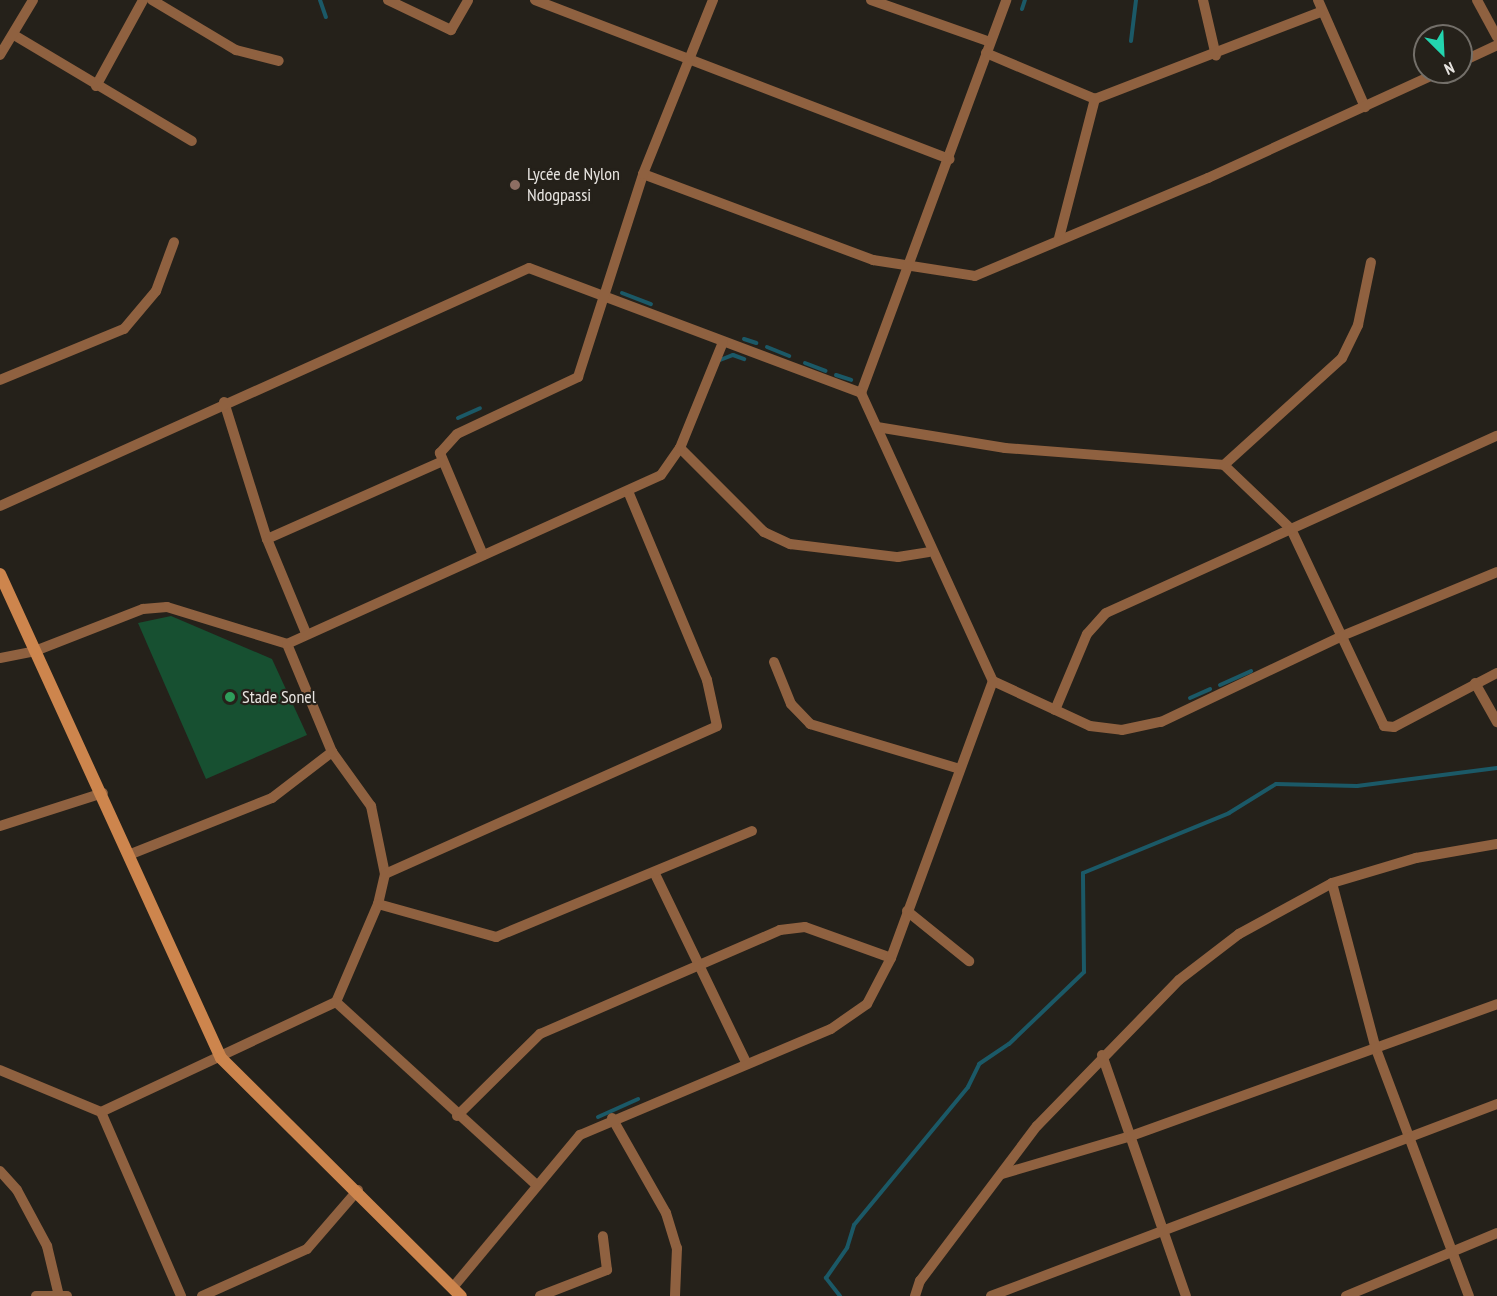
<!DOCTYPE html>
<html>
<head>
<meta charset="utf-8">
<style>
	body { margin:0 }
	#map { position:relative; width:1497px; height:1296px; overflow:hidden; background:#25211a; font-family:"PT Sans Narrow",sans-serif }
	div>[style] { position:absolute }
	.green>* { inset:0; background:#175031 }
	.stream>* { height:4px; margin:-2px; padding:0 2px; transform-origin:2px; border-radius:2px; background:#1b5967 }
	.minor>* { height:10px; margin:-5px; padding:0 5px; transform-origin:5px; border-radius:5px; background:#8f6140 }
	.secondary>* { height:12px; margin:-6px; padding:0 6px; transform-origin:6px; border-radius:6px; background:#cd854d }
	.dots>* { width:16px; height:16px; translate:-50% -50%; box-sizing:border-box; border:3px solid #25211a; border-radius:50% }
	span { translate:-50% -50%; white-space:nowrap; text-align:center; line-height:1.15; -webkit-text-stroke:4.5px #25211a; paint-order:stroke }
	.poi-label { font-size:18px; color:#e7e4e0 }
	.left { translate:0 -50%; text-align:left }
	.north { position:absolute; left:1413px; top:24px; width:60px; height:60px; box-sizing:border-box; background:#25211a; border:2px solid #736f69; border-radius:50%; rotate:156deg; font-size:16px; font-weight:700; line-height:24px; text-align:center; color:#e7e4e0 }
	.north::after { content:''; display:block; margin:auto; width:21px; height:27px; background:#23d5af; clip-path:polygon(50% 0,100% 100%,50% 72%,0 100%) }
</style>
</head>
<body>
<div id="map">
	<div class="green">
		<div style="clip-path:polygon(171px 616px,272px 659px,307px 735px,206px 779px,138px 623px)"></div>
	</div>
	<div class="stream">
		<div style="left:320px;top:0;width:18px;rotate:71deg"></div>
		<div style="left:1022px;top:9px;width:9px;rotate:-72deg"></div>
		<div style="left:1131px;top:41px;width:41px;rotate:-83deg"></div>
		<div style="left:622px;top:293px;width:31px;rotate:21deg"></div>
		<div style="left:744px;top:339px;width:13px;rotate:18deg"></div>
		<div style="left:767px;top:347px;width:24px;rotate:22deg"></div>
		<div style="left:720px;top:360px;width:14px;rotate:-21deg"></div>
		<div style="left:733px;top:355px;width:12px;rotate:20deg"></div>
		<div style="left:805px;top:363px;width:22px;rotate:21deg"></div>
		<div style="left:836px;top:375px;width:16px;rotate:18deg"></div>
		<div style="left:458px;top:418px;width:24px;rotate:-24deg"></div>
		<div style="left:1220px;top:685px;width:34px;rotate:-24deg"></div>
		<div style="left:1190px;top:698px;width:22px;rotate:-24deg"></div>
		<div style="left:598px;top:1117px;width:44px;rotate:-24.2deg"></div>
		<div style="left:840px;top:1296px;width:23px;rotate:-128deg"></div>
		<div style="left:826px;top:1278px;width:37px;rotate:-55deg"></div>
		<div style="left:847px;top:1248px;width:24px;rotate:-73deg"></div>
		<div style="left:854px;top:1225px;width:179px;rotate:-50.4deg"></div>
		<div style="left:968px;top:1087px;width:25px;rotate:-64deg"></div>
		<div style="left:979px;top:1064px;width:36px;rotate:-34deg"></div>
		<div style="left:1009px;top:1044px;width:104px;rotate:-43.8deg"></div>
		<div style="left:1084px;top:972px;width:99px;rotate:-90.6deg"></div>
		<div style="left:1083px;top:873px;width:158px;rotate:-22.3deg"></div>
		<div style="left:1229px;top:813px;width:55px;rotate:-31.7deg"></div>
		<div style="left:1276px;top:784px;width:81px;rotate:1.4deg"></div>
		<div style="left:1357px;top:786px;width:141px;rotate:-7.3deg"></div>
	</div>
	<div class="minor">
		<div style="left:152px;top:0;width:98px;rotate:30.8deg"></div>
		<div style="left:236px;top:50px;width:44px;rotate:14.3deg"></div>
		<div style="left:388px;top:0;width:70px;rotate:25.5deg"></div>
		<div style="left:451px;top:30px;width:34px;rotate:-60deg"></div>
		<div style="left:535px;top:0;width:444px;rotate:21deg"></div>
		<div style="left:871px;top:0;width:126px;rotate:19.4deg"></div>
		<div style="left:1203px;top:0;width:57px;rotate:76.9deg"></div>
		<div style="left:1318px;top:0;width:117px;rotate:66.3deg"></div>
		<div style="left:1477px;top:0;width:42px;rotate:61.6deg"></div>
		<div style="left:14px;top:35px;width:207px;rotate:30.8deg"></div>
		<div style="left:986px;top:53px;width:118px;rotate:22.9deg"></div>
		<div style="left:1095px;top:99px;width:241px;rotate:-21.1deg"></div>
		<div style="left:0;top:55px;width:64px;rotate:-59deg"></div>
		<div style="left:1461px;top:62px;width:40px;rotate:-25deg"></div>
		<div style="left:96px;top:86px;width:98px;rotate:-61.3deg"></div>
		<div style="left:643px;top:174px;width:246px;rotate:20.5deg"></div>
		<div style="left:873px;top:260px;width:103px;rotate:8.9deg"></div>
		<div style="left:975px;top:276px;width:253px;rotate:-22.8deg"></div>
		<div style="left:1208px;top:178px;width:254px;rotate:-24.6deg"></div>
		<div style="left:1059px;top:238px;width:144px;rotate:-75.5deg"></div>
		<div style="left:0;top:380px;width:134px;rotate:-22.4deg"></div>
		<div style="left:124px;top:329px;width:50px;rotate:-49.9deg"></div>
		<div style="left:156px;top:291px;width:52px;rotate:-69.8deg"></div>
		<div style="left:861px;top:393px;width:419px;rotate:-69.7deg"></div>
		<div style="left:224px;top:402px;width:144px;rotate:72.6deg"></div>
		<div style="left:267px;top:539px;width:102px;rotate:67.5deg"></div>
		<div style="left:877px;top:427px;width:130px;rotate:9.3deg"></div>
		<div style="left:1005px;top:448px;width:220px;rotate:4.4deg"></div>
		<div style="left:1224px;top:465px;width:93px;rotate:43.7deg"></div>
		<div style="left:1291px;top:529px;width:218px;rotate:64.7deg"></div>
		<div style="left:1384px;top:726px;width:10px;rotate:6deg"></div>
		<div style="left:1394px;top:727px;width:116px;rotate:-27.7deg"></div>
		<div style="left:680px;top:448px;width:119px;rotate:45deg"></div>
		<div style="left:764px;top:532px;width:29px;rotate:25deg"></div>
		<div style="left:790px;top:544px;width:109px;rotate:6.9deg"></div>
		<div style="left:898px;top:557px;width:31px;rotate:-9deg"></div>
		<div style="left:1224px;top:465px;width:159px;rotate:-42.2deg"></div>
		<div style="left:1342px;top:358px;width:37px;rotate:-64deg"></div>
		<div style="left:1358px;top:325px;width:64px;rotate:-78.3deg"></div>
		<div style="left:0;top:506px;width:580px;rotate:-24.22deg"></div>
		<div style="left:529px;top:268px;width:355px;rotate:20.6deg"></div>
		<div style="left:861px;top:393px;width:317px;rotate:65.4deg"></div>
		<div style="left:993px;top:681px;width:107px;rotate:24.9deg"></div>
		<div style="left:1090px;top:726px;width:32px;rotate:7deg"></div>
		<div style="left:1122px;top:730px;width:40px;rotate:-12deg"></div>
		<div style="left:1161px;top:722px;width:200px;rotate:-25.4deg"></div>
		<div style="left:1342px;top:636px;width:168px;rotate:-22.4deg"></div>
		<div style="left:267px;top:539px;width:190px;rotate:-23.9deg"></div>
		<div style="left:483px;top:555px;width:111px;rotate:-112.9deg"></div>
		<div style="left:440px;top:453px;width:25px;rotate:-48deg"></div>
		<div style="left:457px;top:434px;width:134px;rotate:-25.2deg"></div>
		<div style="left:578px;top:377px;width:213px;rotate:-72.2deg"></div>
		<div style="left:643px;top:174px;width:188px;rotate:-68.1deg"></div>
		<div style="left:0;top:658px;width:36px;rotate:-11deg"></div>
		<div style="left:35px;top:651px;width:116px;rotate:-21.3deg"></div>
		<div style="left:143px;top:609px;width:24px;rotate:-5deg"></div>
		<div style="left:167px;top:607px;width:126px;rotate:17.1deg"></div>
		<div style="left:774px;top:662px;width:45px;rotate:68deg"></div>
		<div style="left:791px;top:704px;width:28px;rotate:46deg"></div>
		<div style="left:810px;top:724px;width:153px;rotate:16.7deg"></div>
		<div style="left:1475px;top:683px;width:45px;rotate:60.6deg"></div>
		<div style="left:1055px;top:710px;width:82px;rotate:-67.2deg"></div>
		<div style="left:1087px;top:634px;width:28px;rotate:-48deg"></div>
		<div style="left:1106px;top:613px;width:429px;rotate:-24.4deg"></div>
		<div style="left:332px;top:752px;width:67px;rotate:54.2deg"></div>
		<div style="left:371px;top:806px;width:69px;rotate:78.4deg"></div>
		<div style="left:385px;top:874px;width:31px;rotate:103deg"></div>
		<div style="left:378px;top:904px;width:107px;rotate:113.2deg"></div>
		<div style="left:0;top:826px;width:108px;rotate:-17.8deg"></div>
		<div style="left:131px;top:854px;width:152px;rotate:-21.7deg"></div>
		<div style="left:272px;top:798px;width:76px;rotate:-37.5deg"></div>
		<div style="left:332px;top:752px;width:117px;rotate:-112.6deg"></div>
		<div style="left:287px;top:644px;width:410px;rotate:-24.3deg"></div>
		<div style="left:661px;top:475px;width:33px;rotate:-55deg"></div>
		<div style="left:680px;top:448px;width:114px;rotate:-67.9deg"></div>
		<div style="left:385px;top:874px;width:363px;rotate:-24deg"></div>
		<div style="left:717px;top:726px;width:47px;rotate:-102.3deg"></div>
		<div style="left:707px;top:680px;width:205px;rotate:-112.7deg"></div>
		<div style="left:655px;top:874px;width:211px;rotate:64.2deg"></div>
		<div style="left:1332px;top:883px;width:172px;rotate:75.2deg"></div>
		<div style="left:1376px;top:1049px;width:264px;rotate:69.4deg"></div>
		<div style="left:378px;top:904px;width:123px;rotate:15.6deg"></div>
		<div style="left:496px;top:937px;width:277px;rotate:-22.5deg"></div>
		<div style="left:907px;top:911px;width:80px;rotate:38.9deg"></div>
		<div style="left:1102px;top:1055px;width:255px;rotate:70.8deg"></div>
		<div style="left:0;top:1070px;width:109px;rotate:22.6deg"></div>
		<div style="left:101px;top:1112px;width:259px;rotate:-25.1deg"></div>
		<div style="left:336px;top:1002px;width:270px;rotate:42.4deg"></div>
		<div style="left:101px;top:1112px;width:201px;rotate:66.5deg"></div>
		<div style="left:457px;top:1116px;width:117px;rotate:-44.7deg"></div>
		<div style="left:540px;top:1034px;width:262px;rotate:-23.4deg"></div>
		<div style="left:780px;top:930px;width:25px;rotate:-7deg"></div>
		<div style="left:805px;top:927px;width:91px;rotate:19.8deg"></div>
		<div style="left:612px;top:1118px;width:109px;rotate:60.4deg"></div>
		<div style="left:666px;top:1213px;width:37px;rotate:73deg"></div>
		<div style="left:677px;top:1248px;width:48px;rotate:92.4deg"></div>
		<div style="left:0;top:1171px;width:25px;rotate:48deg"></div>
		<div style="left:17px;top:1190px;width:64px;rotate:61.8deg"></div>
		<div style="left:47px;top:1246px;width:51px;rotate:76.5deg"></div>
		<div style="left:1002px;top:1174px;width:134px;rotate:-16.4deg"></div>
		<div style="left:1131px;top:1136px;width:389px;rotate:-19.8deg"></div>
		<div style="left:454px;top:1286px;width:197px;rotate:-50.2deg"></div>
		<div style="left:580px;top:1135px;width:272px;rotate:-22.9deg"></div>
		<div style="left:831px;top:1029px;width:44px;rotate:-34.8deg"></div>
		<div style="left:867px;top:1004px;width:52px;rotate:-62.4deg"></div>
		<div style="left:891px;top:958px;width:295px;rotate:-69.8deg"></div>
		<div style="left:36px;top:1296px;width:31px"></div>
		<div style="left:202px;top:1296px;width:115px;rotate:-24.1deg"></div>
		<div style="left:307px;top:1249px;width:78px;rotate:-49.2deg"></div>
		<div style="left:540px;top:1296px;width:72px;rotate:-21.2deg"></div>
		<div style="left:607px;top:1270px;width:34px;rotate:-97deg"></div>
		<div style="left:915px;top:1296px;width:16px;rotate:-72deg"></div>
		<div style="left:920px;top:1281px;width:194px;rotate:-53deg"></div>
		<div style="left:1037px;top:1126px;width:204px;rotate:-45.8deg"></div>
		<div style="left:1179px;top:980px;width:76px;rotate:-37.5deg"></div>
		<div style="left:1239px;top:934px;width:106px;rotate:-28.7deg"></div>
		<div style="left:1332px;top:883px;width:88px;rotate:-16.6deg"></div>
		<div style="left:1416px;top:858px;width:82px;rotate:-9.8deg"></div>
		<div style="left:991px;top:1296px;width:541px;rotate:-20.78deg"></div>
		<div style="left:1346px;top:1296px;width:164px;rotate:-22.6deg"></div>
	</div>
	<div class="secondary">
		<div style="left:0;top:574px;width:532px;rotate:65.46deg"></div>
		<div style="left:221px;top:1058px;width:338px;rotate:44.8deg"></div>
	</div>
	<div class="dots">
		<div style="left:515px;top:185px;background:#8d6e63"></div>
		<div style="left:230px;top:697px;background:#2e9e5b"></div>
	</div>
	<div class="poi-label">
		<span class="left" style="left:527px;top:185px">Lycée de Nylon<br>Ndogpassi</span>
		<span class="left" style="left:242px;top:697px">Stade Sonel</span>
	</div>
	<div class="north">N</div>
</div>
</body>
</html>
